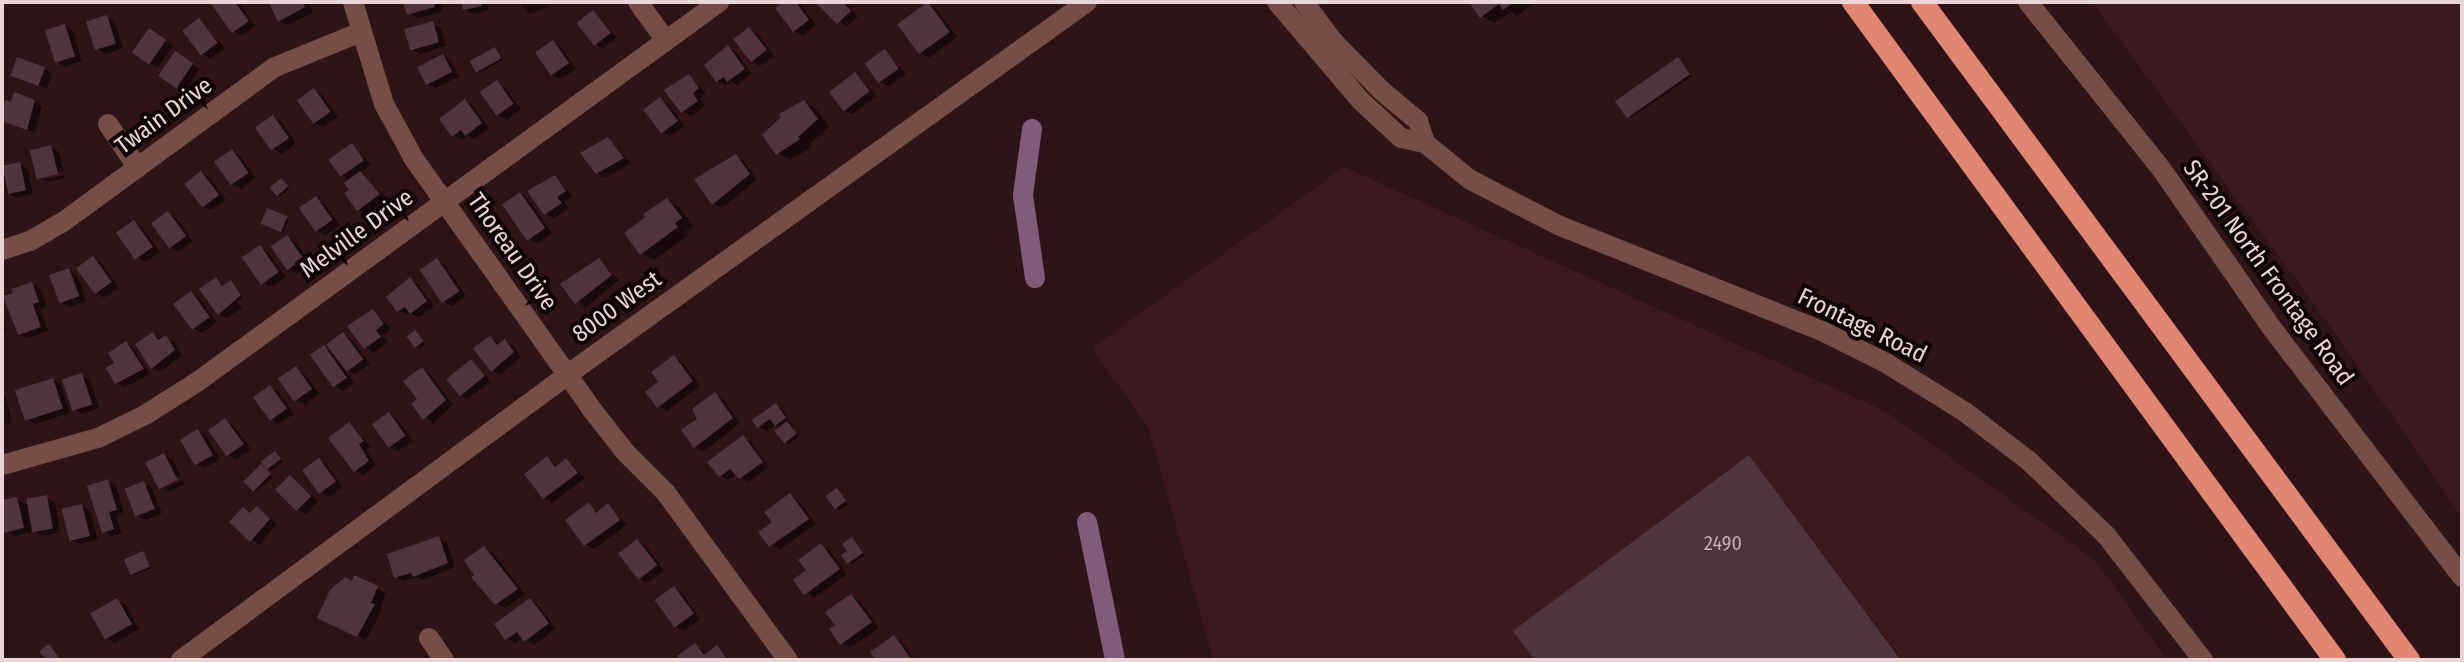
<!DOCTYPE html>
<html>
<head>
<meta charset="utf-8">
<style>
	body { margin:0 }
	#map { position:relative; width:2464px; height:662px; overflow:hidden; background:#2e1418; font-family:"Fira Sans Condensed",sans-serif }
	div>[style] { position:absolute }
	.built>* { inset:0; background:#3b191e }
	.shadow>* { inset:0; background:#0007; transform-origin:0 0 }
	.canal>* { height:20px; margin:-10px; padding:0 10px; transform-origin:10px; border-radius:10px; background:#815b79 }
	.building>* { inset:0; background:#4f343f; transform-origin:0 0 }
	.minor>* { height:20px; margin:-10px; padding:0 10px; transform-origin:10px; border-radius:10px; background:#764e45 }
	.tertiary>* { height:20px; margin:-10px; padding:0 10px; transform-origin:10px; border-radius:10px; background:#764e45 }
	.trunk>* { height:22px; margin:-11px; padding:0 11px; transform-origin:11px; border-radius:11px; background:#e28674 }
	span { translate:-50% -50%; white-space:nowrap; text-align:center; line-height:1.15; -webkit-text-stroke:8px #0f0506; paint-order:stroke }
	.number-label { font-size:20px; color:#c3aeb2 }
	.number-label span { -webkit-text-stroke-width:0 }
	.street-label { font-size:24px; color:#ead6d8 }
	.frame { position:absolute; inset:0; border:4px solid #ead6d8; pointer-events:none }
</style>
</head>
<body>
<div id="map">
	<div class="built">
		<div style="clip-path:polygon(2092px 2px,2462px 2px,2462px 517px,2330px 326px)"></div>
		<div style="clip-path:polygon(1344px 167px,1885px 411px,2095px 560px,2167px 660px,1213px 660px,1149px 429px,1092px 348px)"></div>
	</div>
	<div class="shadow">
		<div style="clip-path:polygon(218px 2px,238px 2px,255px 26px,241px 36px,233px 31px)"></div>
		<div style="clip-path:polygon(271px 2px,308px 2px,313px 12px,288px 25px,280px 21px)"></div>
		<div style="clip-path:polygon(405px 2px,440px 2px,442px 12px,417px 18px,409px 14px)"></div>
		<div style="clip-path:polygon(463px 2px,487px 2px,489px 10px,473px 14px,464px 9px)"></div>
		<div style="clip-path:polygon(519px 2px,551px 2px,552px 4px,530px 14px)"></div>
		<div style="clip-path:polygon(787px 2px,800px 3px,816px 25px,803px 36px,794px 31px)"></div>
		<div style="clip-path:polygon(818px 2px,845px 2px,858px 17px,846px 27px)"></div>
		<div style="clip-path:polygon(1471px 2px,1536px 2px,1517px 16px,1511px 12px,1494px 23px,1482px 16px)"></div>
		<div style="clip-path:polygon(928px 4px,936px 9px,957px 37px,929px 58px,921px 53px)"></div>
		<div style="clip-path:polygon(593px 12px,617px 38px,603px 48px,595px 44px)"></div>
		<div style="clip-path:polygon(106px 17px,115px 22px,123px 48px,106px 54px,97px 49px)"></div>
		<div style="clip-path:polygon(199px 21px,225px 48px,210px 59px,202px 54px)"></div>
		<div style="clip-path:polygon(432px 24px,441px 28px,446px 46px,420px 54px,412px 49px)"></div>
		<div style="clip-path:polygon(65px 26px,73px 31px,82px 61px,65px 67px,57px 62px)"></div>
		<div style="clip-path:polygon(749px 29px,758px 34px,774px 56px,760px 66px,751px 61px)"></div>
		<div style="clip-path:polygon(158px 36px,173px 46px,158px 67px,150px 63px)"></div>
		<div style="clip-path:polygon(553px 42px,561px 47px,576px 69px,561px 79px,553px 75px)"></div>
		<div style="clip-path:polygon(728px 47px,736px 52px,752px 74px,737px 85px,732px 82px,726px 86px,718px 81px)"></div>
		<div style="clip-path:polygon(495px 50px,503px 60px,481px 72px,478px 70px)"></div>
		<div style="clip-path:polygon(885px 52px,906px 74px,889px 87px,880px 82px)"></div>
		<div style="clip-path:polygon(443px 56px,451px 61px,459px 77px,435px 88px,427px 84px)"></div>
		<div style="clip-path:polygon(184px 58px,199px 69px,185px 91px,177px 86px)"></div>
		<div style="clip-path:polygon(1678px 59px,1692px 76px,1631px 118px,1628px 116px,1617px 101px)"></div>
		<div style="clip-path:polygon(44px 68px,52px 73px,47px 89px,13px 75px)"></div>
		<div style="clip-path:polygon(856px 74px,877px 96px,853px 114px,845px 110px)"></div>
		<div style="clip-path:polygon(689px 76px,706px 93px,700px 98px,705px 106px,691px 116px,683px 112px)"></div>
		<div style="clip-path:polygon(497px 83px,505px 88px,521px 109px,507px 120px,499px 115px,483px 93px)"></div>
		<div style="clip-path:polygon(314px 90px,322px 95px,338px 117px,323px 127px,315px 123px)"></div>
		<div style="clip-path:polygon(660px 100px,669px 104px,684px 126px,670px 136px,662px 132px)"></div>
		<div style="clip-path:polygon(34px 101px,42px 106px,35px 133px,2px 119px,6px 103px)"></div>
		<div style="clip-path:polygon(465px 102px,473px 106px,489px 128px,474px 139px,468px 135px,462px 140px,454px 135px)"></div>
		<div style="clip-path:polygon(804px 102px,817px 110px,829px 127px,810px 144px,812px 147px,790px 160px,778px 153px,784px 117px)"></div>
		<div style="clip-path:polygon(273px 118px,281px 122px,296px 143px,282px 154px,274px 149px,258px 128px)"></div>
		<div style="clip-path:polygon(608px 139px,631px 163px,605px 178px,597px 173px)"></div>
		<div style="clip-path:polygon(352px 146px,371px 165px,360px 173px,387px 199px,367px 214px,358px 209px,351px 181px,342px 176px)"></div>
		<div style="clip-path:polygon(51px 147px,59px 152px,64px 171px,43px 176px,43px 180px,64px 175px,65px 178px,47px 182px,39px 178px)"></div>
		<div style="clip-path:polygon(232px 151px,240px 156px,256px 178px,241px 189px,233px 184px)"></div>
		<div style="clip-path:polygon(736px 156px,744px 161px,757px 180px,722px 208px,714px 203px)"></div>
		<div style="clip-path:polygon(20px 164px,28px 169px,33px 194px,16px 198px,7px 193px,2px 168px)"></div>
		<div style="clip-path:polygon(202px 173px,210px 178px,226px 200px,211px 210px,203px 206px)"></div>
		<div style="clip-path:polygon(555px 178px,573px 196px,564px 202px,569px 208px,554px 218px,546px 214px)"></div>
		<div style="clip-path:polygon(281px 180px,290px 189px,280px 196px,272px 187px)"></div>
		<div style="clip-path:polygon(520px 194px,528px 199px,552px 233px,537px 244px,529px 239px)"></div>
		<div style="clip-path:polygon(316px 199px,324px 204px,340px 225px,326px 235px,318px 231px)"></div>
		<div style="clip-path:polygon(667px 200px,680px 208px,693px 226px,686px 231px,689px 235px,654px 260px,641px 253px)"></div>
		<div style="left:268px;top:210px;width:23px;height:13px;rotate:25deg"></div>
		<div style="clip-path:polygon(168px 213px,176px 218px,193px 241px,178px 252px,170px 247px)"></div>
		<div style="clip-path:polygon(134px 223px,142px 227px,160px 252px,145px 262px,137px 258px)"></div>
		<div style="clip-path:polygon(287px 237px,296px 242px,311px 264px,297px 274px,289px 269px)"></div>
		<div style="clip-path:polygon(260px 247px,268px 252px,286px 277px,271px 287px,263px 283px)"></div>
		<div style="clip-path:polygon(93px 258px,101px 263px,119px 287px,104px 298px,96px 293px)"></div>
		<div style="clip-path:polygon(437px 261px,445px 265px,466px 296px,452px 306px,443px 301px)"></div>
		<div style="clip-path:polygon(600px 261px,619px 280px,585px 308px,563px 284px)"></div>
		<div style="clip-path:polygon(68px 270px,77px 275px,86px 301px,69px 307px,61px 302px)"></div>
		<div style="clip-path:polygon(216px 279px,226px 286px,234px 284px,243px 297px,237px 302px,242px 308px,227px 318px,219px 314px)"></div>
		<div style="clip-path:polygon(410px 280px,418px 284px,434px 306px,420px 317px,398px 311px)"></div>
		<div style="clip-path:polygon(32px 284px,40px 289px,47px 306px,40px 309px,48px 331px,28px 338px,19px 334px)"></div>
		<div style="clip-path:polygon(191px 293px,199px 298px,217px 322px,202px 333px,194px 328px)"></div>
		<div style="clip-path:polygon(2px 310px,6px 330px,2px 331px)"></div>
		<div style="clip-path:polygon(373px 311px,391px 329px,383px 335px,388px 342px,374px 353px,366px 348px,350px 326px)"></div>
		<div style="clip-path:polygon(416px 332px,426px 344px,419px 349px,416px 347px)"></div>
		<div style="clip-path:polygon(343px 334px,351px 339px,370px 364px,355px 374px,343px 367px,354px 383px,343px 391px,334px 386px,324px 348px,336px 354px)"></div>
		<div style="clip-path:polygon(153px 335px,174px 342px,182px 355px,160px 372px,152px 367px)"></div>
		<div style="clip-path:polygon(491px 338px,500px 345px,505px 341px,513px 346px,521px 357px,500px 375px,492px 370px)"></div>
		<div style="clip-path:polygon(126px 344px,134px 349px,150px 374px,125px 387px,117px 383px,117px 363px)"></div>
		<div style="clip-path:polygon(674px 358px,682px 362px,700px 386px,667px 411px,659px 406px,661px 383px)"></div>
		<div style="clip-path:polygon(471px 361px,491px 382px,467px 399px,459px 395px)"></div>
		<div style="clip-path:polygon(296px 368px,304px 373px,319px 394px,305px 405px,297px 400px)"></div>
		<div style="clip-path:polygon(422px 369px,430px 374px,453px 405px,433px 424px,414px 404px,420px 400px)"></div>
		<div style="clip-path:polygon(82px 375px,90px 380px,99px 408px,82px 414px,74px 409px)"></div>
		<div style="clip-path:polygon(53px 380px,61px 385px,70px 413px,35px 424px,27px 419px)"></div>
		<div style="clip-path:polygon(270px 387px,278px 392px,294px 414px,279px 424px,271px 419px)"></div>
		<div style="clip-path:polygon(2px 395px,6px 397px,12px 423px,2px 425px)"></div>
		<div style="clip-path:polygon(715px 395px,723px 399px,740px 423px,703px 452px,695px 447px,699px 420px)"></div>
		<div style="clip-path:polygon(776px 406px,784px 411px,799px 437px,788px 444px,781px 428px,776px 425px,767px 431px,759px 426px)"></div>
		<div style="clip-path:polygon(389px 415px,397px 419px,413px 441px,398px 451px,390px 447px)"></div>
		<div style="clip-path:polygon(225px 420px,233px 425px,251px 449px,237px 460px,228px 455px)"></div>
		<div style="clip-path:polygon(350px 424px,371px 446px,366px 449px,376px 466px,363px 475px,355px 470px)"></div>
		<div style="clip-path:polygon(198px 431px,206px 436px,220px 459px,205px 468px,196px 464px)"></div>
		<div style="clip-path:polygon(743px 438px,751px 442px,769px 467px,749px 482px,737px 474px,728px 480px,720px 475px)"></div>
		<div style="clip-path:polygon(164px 455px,173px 460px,181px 476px,162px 485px,162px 489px,160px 488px)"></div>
		<div style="clip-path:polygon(278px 456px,283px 462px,271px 471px,264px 462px)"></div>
		<div style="clip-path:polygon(1750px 457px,1902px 660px,1537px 660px)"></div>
		<div style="clip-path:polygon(547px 459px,558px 467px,567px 460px,585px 478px,552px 503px,544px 498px)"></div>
		<div style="clip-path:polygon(319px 460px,327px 465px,343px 487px,329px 497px,321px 492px)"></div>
		<div style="clip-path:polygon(262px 467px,273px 477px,257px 492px,254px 490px)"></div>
		<div style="clip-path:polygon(291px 478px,318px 501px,306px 514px,297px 509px)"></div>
		<div style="clip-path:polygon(182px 480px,185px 484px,168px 492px,163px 489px)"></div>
		<div style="clip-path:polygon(108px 481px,116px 486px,124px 514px,116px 517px,122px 533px,112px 536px,104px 531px)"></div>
		<div style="clip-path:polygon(144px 484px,152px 488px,162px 513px,146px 520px,137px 515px)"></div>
		<div style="clip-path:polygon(837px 491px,848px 504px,840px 510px,836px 508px)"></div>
		<div style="clip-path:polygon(790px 495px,798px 500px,816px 524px,779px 550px,761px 532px,775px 522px)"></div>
		<div style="clip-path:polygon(46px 497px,55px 502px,60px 532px,42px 536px,31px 529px,31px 532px,14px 536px,6px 531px,2px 502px,17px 499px,29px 506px)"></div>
		<div style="clip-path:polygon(589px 505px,599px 513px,608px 506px,627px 525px,594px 549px,585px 544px)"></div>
		<div style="clip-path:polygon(82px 506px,90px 511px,98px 540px,80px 544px,72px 540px)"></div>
		<div style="clip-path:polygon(244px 509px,252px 514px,257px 509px,277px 524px,259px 545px,231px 522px)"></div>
		<div style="clip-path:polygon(439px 538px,447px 542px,455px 567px,423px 580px,417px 577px,404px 581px,396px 577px)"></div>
		<div style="clip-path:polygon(852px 539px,865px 555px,852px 564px,848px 562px)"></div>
		<div style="clip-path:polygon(638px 541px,646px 546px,664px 571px,647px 583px,639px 578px)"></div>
		<div style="clip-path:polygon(821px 545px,829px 550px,847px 574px,814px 598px,796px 580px,808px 571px)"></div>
		<div style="clip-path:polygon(485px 548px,493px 553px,525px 594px,505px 608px,497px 604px)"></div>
		<div style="clip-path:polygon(143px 553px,152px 568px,135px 575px,132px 573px)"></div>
		<div style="clip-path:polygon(355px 578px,386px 593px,377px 620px,366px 640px,328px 622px)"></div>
		<div style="clip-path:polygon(674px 588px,682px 593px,700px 619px,684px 631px,676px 626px)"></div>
		<div style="clip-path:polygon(851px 596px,860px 601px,879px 628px,850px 648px,842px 643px,838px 626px)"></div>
		<div style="clip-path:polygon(530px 600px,538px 605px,556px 629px,534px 645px,523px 637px,515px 643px,507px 638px)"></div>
		<div style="clip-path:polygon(117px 601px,126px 605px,139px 629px,115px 643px,106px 638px)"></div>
		<div style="clip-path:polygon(894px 637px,902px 642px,915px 660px,878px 660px)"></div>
		<div style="clip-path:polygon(695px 645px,707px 655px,717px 648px,731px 660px,682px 660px)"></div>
	</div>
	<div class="canal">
		<div style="left:1032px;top:129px;width:67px;rotate:97.8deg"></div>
		<div style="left:1023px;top:195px;width:84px;rotate:81.8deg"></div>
		<div style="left:1087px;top:522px;width:141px;rotate:78.5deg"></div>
	</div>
	<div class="building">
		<div style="clip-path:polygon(214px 2px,235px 2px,249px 21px,232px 33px,211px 4px)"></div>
		<div style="clip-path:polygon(269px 2px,303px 2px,305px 7px,278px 22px)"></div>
		<div style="clip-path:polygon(403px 2px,434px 2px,435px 7px,407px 15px)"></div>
		<div style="clip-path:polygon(461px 2px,481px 2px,482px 6px,463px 10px)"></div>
		<div style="clip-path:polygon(783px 2px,796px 2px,809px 20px,793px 32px,775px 8px)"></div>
		<div style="clip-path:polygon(815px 2px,843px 2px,851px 11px,837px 24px)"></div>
		<div style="left:928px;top:2px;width:37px;height:38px;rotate:54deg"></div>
		<div style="clip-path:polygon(1469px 2px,1514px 2px,1503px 10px,1499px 4px,1480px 18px)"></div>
		<div style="left:593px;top:10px;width:29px;height:21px;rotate:52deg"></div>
		<div style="left:107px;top:15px;width:30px;height:22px;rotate:73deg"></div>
		<div style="left:199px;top:18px;width:31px;height:21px;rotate:53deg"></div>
		<div style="left:433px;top:21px;width:22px;height:30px;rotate:74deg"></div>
		<div style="left:65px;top:24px;width:34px;height:21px;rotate:73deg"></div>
		<div style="left:749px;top:27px;width:29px;height:20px;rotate:52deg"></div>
		<div style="left:149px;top:28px;width:21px;height:30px;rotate:35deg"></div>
		<div style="left:553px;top:40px;width:28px;height:22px;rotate:55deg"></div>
		<div style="clip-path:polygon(728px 45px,745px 69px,727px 82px,724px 77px,716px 82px,704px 65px)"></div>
		<div style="left:495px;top:47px;width:13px;height:29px;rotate:61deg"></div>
		<div style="left:885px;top:49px;width:24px;height:25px;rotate:55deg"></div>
		<div style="left:175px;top:51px;width:22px;height:30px;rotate:34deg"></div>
		<div style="left:443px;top:54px;width:20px;height:29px;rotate:63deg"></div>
		<div style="left:17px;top:57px;width:30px;height:20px;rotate:20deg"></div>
		<div style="left:1678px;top:57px;width:21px;height:77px;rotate:55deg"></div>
		<div style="left:855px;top:72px;width:24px;height:33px;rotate:52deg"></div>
		<div style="clip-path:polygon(689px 74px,699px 88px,693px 93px,698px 101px,681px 113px,664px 90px)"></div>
		<div style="left:497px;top:80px;width:29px;height:21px;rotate:55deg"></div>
		<div style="left:314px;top:88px;width:29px;height:21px;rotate:55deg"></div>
		<div style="clip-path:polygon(14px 92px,35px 100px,27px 130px,2px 121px,5px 100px,11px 102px)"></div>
		<div style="left:660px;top:97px;width:30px;height:21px;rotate:53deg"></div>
		<div style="clip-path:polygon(465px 99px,482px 123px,465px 136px,461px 130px,452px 137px,439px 119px)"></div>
		<div style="clip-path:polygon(804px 100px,818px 119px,798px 137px,800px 139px,776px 155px,762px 135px,781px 117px,779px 114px)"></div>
		<div style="left:273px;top:115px;width:28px;height:22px;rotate:55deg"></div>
		<div style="clip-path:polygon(608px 137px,624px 158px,596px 174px,580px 153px)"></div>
		<div style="left:352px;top:143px;width:21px;height:29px;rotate:55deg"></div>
		<div style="left:51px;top:145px;width:30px;height:22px;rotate:76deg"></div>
		<div style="left:232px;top:149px;width:29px;height:22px;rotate:55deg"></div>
		<div style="clip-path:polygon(736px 154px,750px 174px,712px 205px,694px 179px)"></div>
		<div style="left:20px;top:162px;width:29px;height:18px;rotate:78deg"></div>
		<div style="left:201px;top:171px;width:30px;height:21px;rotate:53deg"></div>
		<div style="clip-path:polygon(360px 171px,380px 194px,357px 211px,344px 193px,349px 190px,344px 183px)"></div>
		<div style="clip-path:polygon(555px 175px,566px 191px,557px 197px,562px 203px,544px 215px,527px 191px)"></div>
		<div style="left:281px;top:178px;width:11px;height:15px;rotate:49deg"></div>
		<div style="left:520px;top:192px;width:44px;height:22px;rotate:55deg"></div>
		<div style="left:316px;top:196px;width:29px;height:21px;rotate:55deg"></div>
		<div style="clip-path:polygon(667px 198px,682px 218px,675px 223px,678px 227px,640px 255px,624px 233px,645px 217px,643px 214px)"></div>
		<div style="left:267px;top:208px;width:22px;height:17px;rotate:22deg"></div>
		<div style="left:168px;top:211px;width:31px;height:21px;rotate:54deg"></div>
		<div style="left:134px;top:220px;width:33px;height:22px;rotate:55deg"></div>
		<div style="left:287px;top:235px;width:29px;height:20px;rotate:55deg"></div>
		<div style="left:260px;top:245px;width:33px;height:22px;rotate:55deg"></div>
		<div style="left:93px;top:256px;width:32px;height:21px;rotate:54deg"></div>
		<div style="left:437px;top:258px;width:40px;height:21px;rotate:56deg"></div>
		<div style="clip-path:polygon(599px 258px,612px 275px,575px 304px,560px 284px)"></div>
		<div style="left:69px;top:268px;width:30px;height:21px;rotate:70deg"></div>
		<div style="clip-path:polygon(216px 277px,222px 286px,231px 280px,241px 295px,218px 315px,199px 289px)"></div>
		<div style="clip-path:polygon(410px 277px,427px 301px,410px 314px,405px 307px,397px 312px,386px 297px)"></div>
		<div style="clip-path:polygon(32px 282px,39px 302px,33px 304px,41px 327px,18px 335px,3px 296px,13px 293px,11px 289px)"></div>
		<div style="left:191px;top:291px;width:32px;height:22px;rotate:54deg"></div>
		<div style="clip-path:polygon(373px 309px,384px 324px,376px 330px,381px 337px,364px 349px,347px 326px)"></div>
		<div style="left:415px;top:330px;width:14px;height:11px;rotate:51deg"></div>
		<div style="clip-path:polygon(153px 332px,158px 340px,166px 335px,175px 350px,151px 369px,135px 344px)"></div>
		<div style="left:343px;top:332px;width:34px;height:21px;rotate:53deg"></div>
		<div style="clip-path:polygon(490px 336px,497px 345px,505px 339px,514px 352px,491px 372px,473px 348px)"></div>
		<div style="clip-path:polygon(126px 341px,144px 369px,115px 384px,106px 368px,114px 363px,108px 353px)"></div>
		<div style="left:324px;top:345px;width:40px;height:17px;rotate:55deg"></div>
		<div style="clip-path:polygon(674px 355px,693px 381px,657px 408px,645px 392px,658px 382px,651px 372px)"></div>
		<div style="left:471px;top:359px;width:22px;height:32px;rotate:51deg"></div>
		<div style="left:296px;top:366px;width:28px;height:22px;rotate:55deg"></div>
		<div style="clip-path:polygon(422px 367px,446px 400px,423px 420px,411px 404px,417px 399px,403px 381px)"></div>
		<div style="left:82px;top:373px;width:33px;height:21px;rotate:72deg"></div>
		<div style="left:53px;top:378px;width:32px;height:40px;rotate:72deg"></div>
		<div style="left:270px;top:385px;width:29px;height:21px;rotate:54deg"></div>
		<div style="clip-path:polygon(715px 392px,733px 418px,694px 448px,681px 430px,697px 419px,692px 409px)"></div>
		<div style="clip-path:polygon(776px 403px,786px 418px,775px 426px,770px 419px,757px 428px,752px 420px)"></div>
		<div style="left:389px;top:412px;width:29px;height:21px;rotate:55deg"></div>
		<div style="left:225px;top:418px;width:32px;height:21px;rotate:54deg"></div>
		<div style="left:787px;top:421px;width:16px;height:16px;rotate:52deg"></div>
		<div style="clip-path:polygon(349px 422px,364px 441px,359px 444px,369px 461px,354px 472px,328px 438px)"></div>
		<div style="left:198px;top:429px;width:30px;height:21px;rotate:60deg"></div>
		<div style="clip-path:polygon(743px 435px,763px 462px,739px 479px,730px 469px,719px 477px,707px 462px)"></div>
		<div style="left:275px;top:451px;width:10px;height:18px;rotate:53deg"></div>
		<div style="left:164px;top:453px;width:30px;height:21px;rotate:63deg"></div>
		<div style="clip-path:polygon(1749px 455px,1901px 660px,1535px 660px,1513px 631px)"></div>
		<div style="clip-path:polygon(547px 456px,555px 467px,566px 458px,578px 473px,543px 499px,524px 474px)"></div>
		<div style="left:319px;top:458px;width:29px;height:21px;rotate:54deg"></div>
		<div style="left:261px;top:464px;width:14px;height:25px;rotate:45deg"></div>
		<div style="left:290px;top:475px;width:30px;height:21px;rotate:45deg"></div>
		<div style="clip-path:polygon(108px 479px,117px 510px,109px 512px,114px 529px,102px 533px,87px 486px)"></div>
		<div style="left:144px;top:481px;width:30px;height:21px;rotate:69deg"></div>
		<div style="left:837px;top:488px;width:16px;height:14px;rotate:55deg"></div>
		<div style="clip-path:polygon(790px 493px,809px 519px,769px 547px,758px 532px,772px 522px,764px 512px)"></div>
		<div style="left:47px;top:495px;width:34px;height:21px;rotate:80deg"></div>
		<div style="clip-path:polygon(17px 497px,24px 528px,4px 533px,2px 500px)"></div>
		<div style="clip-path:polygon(589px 502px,596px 513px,608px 503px,620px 520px,584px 546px,565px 520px)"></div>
		<div style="left:82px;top:504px;width:33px;height:21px;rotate:76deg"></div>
		<div style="clip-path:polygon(257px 506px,270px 519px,250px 542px,229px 522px,243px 507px,250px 513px)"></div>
		<div style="clip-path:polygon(439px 536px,448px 563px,413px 577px,411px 573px,394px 578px,387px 554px)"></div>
		<div style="clip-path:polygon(852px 537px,863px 553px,847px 564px,841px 555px,847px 551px,842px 544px)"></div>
		<div style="left:637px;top:539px;width:33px;height:24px;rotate:52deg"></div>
		<div style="clip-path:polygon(821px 543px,840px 569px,804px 595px,793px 580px,806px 570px,798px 560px)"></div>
		<div style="clip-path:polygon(484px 546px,518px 589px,495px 605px,471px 577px,474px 575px,464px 560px)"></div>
		<div style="left:143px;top:551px;width:17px;height:21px;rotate:66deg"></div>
		<div style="clip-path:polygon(354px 575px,378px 586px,371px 603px,375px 604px,357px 637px,317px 618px,330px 590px,345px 577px,352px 581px)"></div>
		<div style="left:674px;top:586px;width:34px;height:24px;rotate:54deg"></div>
		<div style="clip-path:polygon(851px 594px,872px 622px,840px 645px,829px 629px,835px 625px,825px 612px)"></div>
		<div style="left:117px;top:598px;width:30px;height:31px;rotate:60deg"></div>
		<div style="clip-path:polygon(530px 598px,549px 623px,524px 642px,517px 632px,505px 640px,494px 624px)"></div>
		<div style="clip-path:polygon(894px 635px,912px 660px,875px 660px,870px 652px)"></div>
		<div style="clip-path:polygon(695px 643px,704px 655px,717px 645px,728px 660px,680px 660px,677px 656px)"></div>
		<div style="clip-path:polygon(49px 644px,61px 660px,46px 660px,39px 651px)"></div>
	</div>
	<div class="minor">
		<div style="left:353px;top:2px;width:107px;rotate:73.1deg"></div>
		<div style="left:384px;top:104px;width:63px;rotate:61.4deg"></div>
		<div style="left:414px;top:159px;width:304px;rotate:54.6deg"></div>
		<div style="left:590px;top:407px;width:57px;rotate:52.1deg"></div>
		<div style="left:625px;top:452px;width:58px;rotate:45deg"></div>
		<div style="left:666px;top:493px;width:207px;rotate:53.9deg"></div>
		<div style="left:638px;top:2px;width:48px;rotate:54.3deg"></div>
		<div style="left:2028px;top:2px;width:215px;rotate:51.4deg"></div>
		<div style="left:2162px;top:170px;width:191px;rotate:55.2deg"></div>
		<div style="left:2271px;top:327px;width:315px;rotate:52.6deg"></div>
		<div style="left:108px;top:124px;width:53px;rotate:55.7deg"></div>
		<div style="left:2px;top:250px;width:29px;rotate:-18deg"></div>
		<div style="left:30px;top:241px;width:38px;rotate:-30deg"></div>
		<div style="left:63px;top:222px;width:263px;rotate:-36.2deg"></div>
		<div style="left:275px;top:67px;width:93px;rotate:-22.1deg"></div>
		<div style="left:2px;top:465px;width:100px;rotate:-15.7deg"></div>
		<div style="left:98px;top:438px;width:52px;rotate:-26.1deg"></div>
		<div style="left:145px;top:415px;width:62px;rotate:-32.4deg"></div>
		<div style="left:197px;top:382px;width:646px;rotate:-36.05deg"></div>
		<div style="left:429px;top:638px;width:27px;rotate:56deg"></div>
	</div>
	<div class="tertiary">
		<div style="left:1277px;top:2px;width:130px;rotate:49.7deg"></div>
		<div style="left:1361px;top:101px;width:54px;rotate:42.8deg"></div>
		<div style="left:1401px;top:138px;width:25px;rotate:12deg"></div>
		<div style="left:1425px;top:143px;width:57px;rotate:39.3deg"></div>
		<div style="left:1469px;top:179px;width:100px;rotate:27.3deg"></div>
		<div style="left:1558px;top:225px;width:287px;rotate:21.9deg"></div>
		<div style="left:1824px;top:332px;width:69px;rotate:26.6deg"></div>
		<div style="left:1886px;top:363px;width:93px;rotate:31.8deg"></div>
		<div style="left:1965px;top:412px;width:81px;rotate:37.4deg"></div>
		<div style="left:2029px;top:461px;width:107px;rotate:43.9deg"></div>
		<div style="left:2106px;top:535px;width:158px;rotate:52.2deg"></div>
		<div style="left:1304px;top:2px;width:47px;rotate:53.6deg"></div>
		<div style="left:1332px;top:40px;width:71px;rotate:45.6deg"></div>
		<div style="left:1382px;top:91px;width:47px;rotate:39.8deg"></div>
		<div style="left:1418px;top:121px;width:23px;rotate:72deg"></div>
		<div style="left:181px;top:660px;width:480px;rotate:-36.4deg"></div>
		<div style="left:567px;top:375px;width:640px;rotate:-35.65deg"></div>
	</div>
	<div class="trunk">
		<div style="left:1853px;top:2px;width:816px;rotate:53.78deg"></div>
		<div style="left:1922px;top:2px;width:819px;rotate:53.49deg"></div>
	</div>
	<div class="number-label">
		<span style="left:1723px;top:543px">2490</span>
	</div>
	<div class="street-label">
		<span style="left:164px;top:116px;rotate:-36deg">Twain Drive</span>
		<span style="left:357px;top:234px;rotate:-36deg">Melville Drive</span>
		<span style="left:512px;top:252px;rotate:55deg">Thoreau Drive</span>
		<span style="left:2268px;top:273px;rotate:54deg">SR-201 North Frontage Road</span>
		<span style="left:617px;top:307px;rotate:-36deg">8000 West</span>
		<span style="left:1862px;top:326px;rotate:26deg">Frontage Road</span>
	</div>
	<div class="frame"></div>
</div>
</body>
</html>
